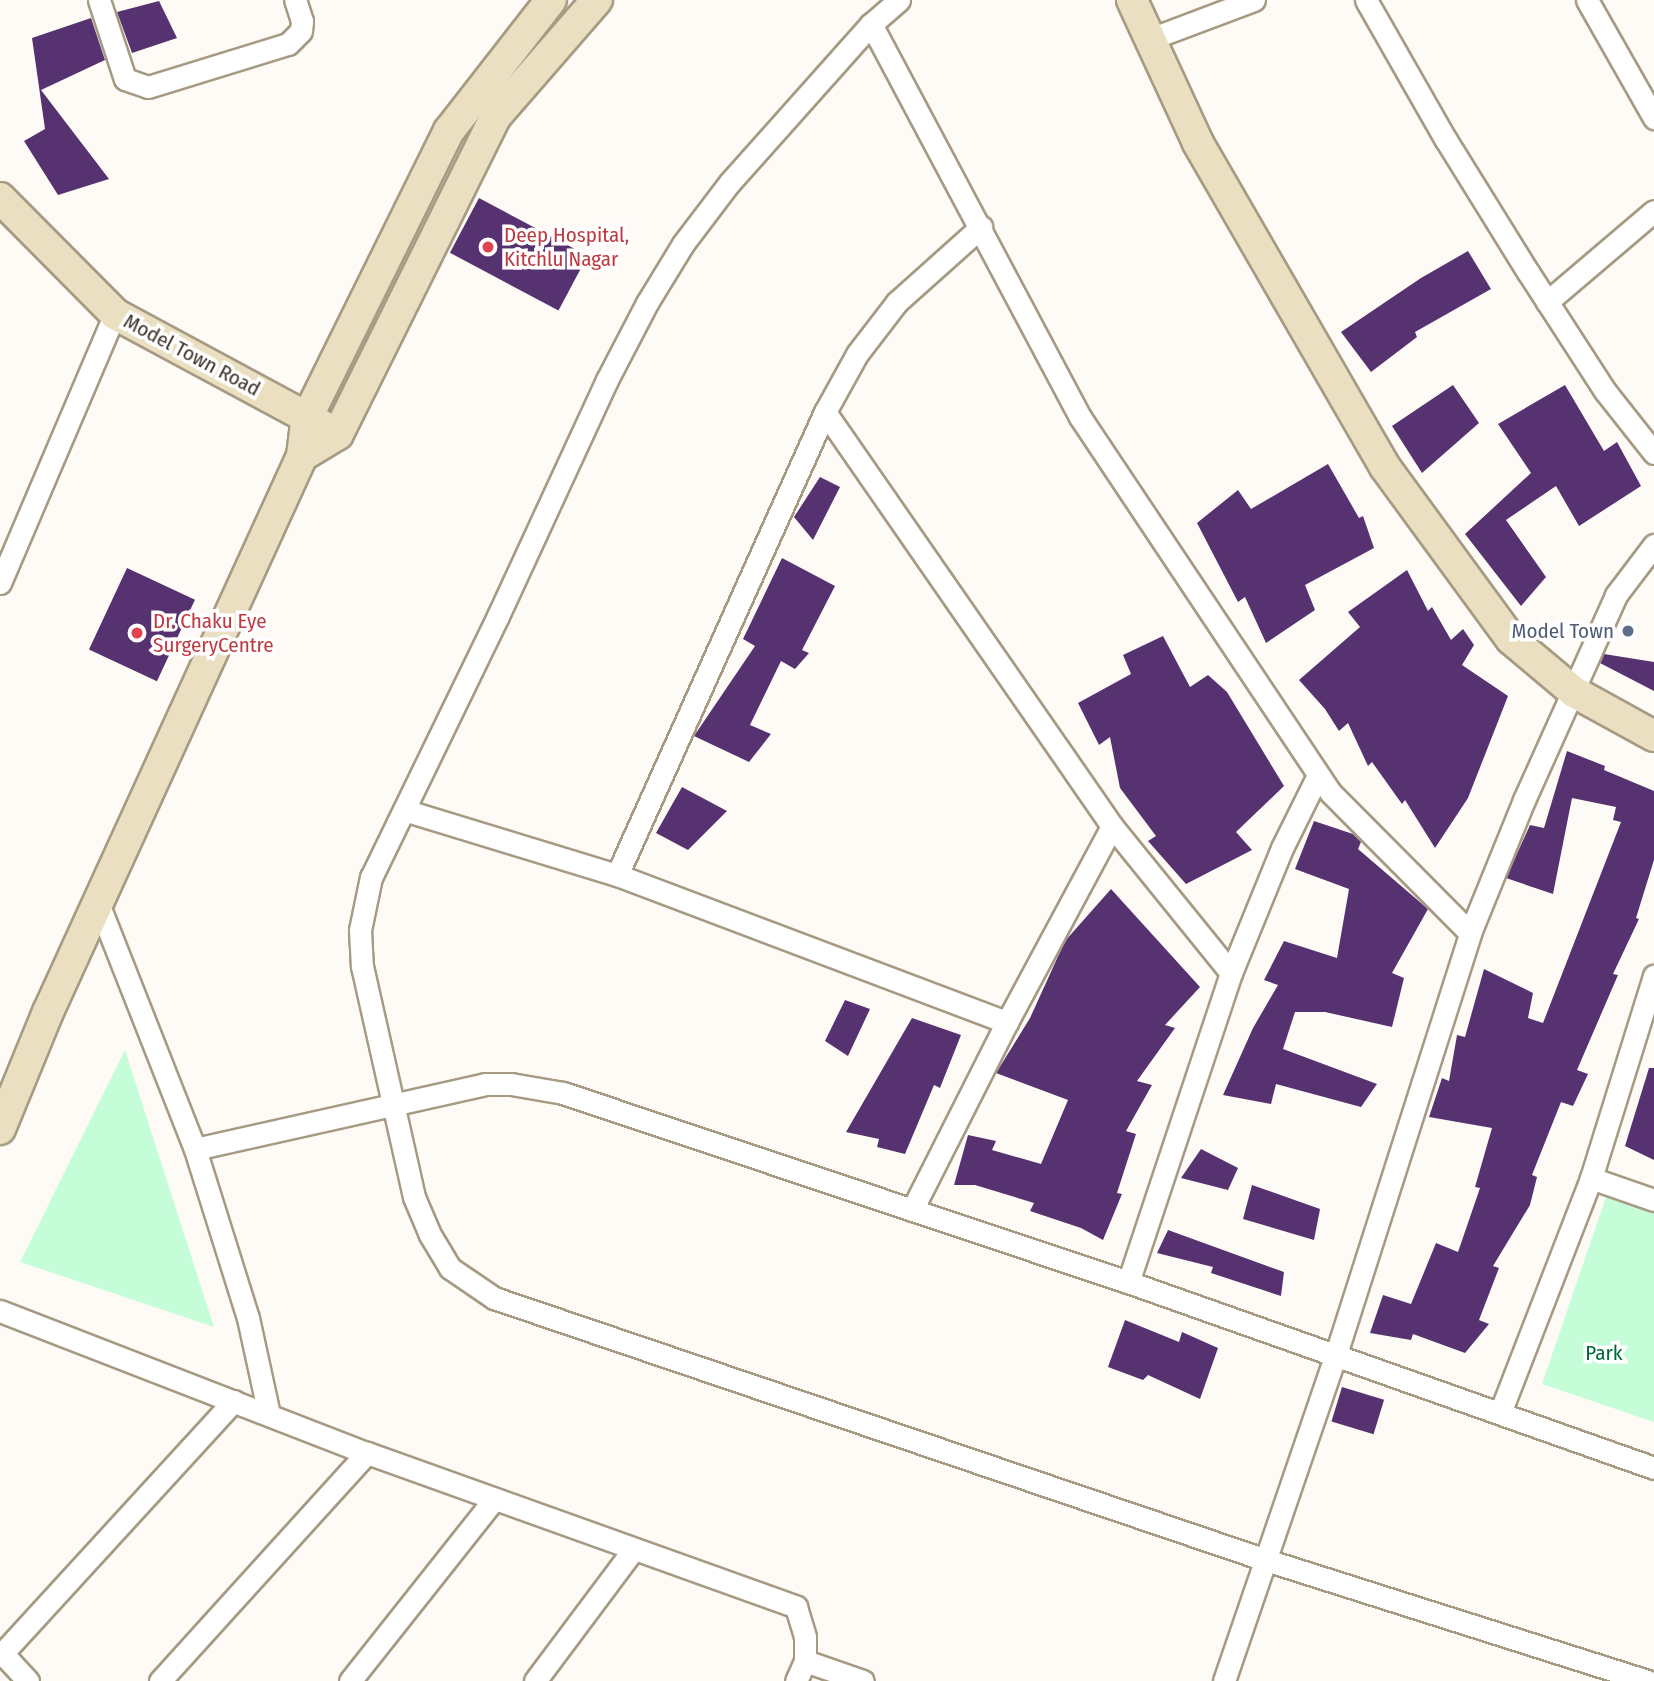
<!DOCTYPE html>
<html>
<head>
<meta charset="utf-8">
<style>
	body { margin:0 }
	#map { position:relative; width:1654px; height:1681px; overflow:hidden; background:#fefbf6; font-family:"Fira Sans Condensed",sans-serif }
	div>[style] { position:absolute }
	.green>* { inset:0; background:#c5fdd8 }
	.building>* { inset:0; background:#573271; transform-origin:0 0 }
	.roads { filter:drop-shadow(2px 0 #a69a83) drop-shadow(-2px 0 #a69a83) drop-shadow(0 2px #a69a83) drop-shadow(0 -2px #a69a83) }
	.street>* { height:21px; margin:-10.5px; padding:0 10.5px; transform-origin:10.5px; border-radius:10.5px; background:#fff }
	.secondary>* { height:30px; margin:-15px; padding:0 15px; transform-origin:15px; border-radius:15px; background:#eae0c1 }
	.dots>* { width:19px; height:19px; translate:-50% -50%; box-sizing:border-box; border:4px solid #fff; border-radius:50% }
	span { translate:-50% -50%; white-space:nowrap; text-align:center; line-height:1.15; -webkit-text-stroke:7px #fff; paint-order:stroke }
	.health-label { font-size:21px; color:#be3a42 }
	.left { translate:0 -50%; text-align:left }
	.street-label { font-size:21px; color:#3a352b }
	.service-label { font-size:21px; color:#4e5e75 }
	.right { translate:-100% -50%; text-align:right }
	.park-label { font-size:21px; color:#00693b }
</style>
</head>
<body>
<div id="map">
	<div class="green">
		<div style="clip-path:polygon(125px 1050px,214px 1327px,20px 1262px)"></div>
		<div style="clip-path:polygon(1606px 1197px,1654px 1213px,1654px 1422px,1542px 1384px)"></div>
	</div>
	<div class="building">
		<div style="clip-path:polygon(159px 1px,177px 38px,132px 53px,117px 12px)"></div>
		<div style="clip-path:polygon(91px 18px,105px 60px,41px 90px,109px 179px,58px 195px,24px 141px,45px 129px,32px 38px)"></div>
		<div style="left:479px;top:198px;width:123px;height:62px;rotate:28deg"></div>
		<div style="clip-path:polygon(1468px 251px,1491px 289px,1415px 332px,1417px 337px,1371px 372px,1341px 332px,1421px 278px)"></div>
		<div style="clip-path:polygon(1453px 385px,1479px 423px,1422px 473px,1392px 426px)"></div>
		<div style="clip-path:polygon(1565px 385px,1604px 451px,1617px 442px,1641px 486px,1579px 526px,1556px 486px,1506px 520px,1546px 577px,1521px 606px,1465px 534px,1531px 473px,1498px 424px)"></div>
		<div style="clip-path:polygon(1328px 464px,1359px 518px,1363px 516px,1374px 548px,1305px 585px,1315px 610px,1266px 643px,1245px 597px,1238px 602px,1197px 523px,1238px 490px,1251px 509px)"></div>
		<div style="clip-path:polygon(820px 477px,840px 487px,813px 540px,794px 517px)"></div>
		<div style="clip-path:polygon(782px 558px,835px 586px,802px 650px,809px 653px,795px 669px,781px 661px,750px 725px,771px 734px,749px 762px,694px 736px,755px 646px,743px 639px)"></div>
		<div style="left:127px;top:568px;width:75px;height:90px;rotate:25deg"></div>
		<div style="clip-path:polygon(1407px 570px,1428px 611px,1432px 607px,1451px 640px,1463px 629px,1474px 645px,1462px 665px,1508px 696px,1468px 798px,1435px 848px,1405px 800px,1402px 804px,1372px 762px,1368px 766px,1348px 723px,1339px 731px,1325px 709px,1299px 680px,1360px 627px,1348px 612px)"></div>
		<div style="clip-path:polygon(1163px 636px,1190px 687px,1208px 675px,1227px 692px,1284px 786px,1236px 832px,1252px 850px,1186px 884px,1148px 841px,1156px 836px,1120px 788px,1110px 737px,1099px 745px,1078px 703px,1131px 674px,1123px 655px)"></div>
		<div style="clip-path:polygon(1604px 654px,1654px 662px,1654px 691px,1600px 663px)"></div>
		<div style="clip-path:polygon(1567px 751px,1605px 766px,1604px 770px,1654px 791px,1654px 860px,1636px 918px,1639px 919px,1613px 974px,1618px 975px,1577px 1070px,1588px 1074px,1573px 1106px,1561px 1102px,1532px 1175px,1537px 1177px,1530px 1205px,1493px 1266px,1499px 1268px,1479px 1320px,1489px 1324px,1465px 1353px,1413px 1334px,1411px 1340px,1370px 1333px,1383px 1295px,1411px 1304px,1436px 1243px,1458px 1252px,1480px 1188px,1475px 1187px,1492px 1128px,1429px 1117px,1442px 1078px,1449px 1081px,1457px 1035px,1465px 1037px,1484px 969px,1533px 993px,1528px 1018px,1543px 1023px,1621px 822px,1613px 820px,1616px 807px,1572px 798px,1553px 894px,1506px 878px,1530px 825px,1544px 828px)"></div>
		<div style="clip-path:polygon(682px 787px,727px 811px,688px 850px,656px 833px)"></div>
		<div style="clip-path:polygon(1314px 821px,1353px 834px,1361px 842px,1358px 849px,1428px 909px,1392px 973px,1404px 978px,1392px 1027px,1325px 1012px,1295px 1012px,1283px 1049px,1377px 1084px,1361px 1107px,1276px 1084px,1271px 1104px,1223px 1095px,1253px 1028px,1278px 985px,1264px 980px,1284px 941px,1337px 958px,1349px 889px,1295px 869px)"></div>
		<div style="clip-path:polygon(1111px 889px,1200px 987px,1165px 1025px,1175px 1028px,1137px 1081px,1152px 1085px,1126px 1131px,1136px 1134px,1117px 1193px,1122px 1194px,1103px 1240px,1081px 1228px,1030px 1211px,1034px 1203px,975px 1185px,954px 1185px,968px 1135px,996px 1141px,992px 1150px,1041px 1164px,1068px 1100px,996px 1073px,1030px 1018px,1065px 941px)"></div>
		<div style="clip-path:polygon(845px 1000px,870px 1009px,848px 1056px,825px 1041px)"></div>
		<div style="clip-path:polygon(912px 1018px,961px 1035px,940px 1088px,934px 1085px,905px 1154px,877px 1147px,879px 1139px,846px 1132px)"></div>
		<div style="clip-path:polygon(1649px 1068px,1654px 1068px,1654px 1160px,1625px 1146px)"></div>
		<div style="clip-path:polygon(1201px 1149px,1238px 1168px,1228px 1190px,1181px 1178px)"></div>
		<div style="clip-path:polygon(1252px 1185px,1320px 1209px,1314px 1240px,1243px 1219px)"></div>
		<div style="clip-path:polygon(1168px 1230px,1284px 1272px,1281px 1296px,1211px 1273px,1213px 1267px,1157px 1253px)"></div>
		<div style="clip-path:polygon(1125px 1320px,1179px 1342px,1182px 1332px,1218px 1348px,1200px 1399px,1148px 1375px,1143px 1380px,1108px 1367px)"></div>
		<div style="left:1342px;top:1387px;width:44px;height:36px;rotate:17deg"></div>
	</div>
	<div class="roads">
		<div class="street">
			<div style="left:99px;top:0;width:83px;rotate:71.8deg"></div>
			<div style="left:125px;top:79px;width:24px;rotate:19deg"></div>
			<div style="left:148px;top:87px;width:146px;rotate:-17.1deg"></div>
			<div style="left:288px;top:44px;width:18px;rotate:-45deg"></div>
			<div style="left:301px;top:31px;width:10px;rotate:-84deg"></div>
			<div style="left:302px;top:21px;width:22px;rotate:-108deg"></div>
			<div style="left:899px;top:0;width:37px;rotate:139deg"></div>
			<div style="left:871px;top:24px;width:212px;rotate:131.7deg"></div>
			<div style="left:730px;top:182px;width:78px;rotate:127.2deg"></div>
			<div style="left:683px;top:244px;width:69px;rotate:121.4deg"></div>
			<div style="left:647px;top:303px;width:87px;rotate:117.5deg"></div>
			<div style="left:607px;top:380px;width:260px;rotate:114.8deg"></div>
			<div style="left:498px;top:616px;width:290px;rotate:115.9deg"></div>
			<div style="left:371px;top:877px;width:54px;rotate:101.7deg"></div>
			<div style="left:360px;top:930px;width:36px;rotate:87deg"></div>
			<div style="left:362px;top:966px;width:237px;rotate:77.3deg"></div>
			<div style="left:414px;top:1197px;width:39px;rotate:67deg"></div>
			<div style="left:429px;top:1233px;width:41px;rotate:59deg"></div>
			<div style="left:450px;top:1268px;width:53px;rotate:34.3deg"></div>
			<div style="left:494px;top:1298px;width:815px;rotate:18.75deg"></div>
			<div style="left:1266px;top:1560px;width:400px;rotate:17.6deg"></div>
			<div style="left:1366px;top:0;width:161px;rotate:60.3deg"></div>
			<div style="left:1446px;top:140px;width:155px;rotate:58.2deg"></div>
			<div style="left:1528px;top:272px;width:142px;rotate:57.1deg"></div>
			<div style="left:1605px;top:391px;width:79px;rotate:51.7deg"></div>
			<div style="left:1587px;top:0;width:136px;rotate:60.4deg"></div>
			<div style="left:871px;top:24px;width:445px;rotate:62deg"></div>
			<div style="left:1080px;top:417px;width:452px;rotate:56.3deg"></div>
			<div style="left:1331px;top:793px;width:197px;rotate:45.2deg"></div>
			<div style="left:1150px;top:39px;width:111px;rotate:-20.6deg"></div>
			<div style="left:1547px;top:302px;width:140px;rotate:-40.4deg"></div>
			<div style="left:825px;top:412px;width:504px;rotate:55.27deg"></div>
			<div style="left:0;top:583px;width:293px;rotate:-66.9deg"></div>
			<div style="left:404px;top:810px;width:223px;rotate:17deg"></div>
			<div style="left:617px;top:875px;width:417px;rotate:20.7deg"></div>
			<div style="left:617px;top:875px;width:508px;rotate:-65.81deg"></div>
			<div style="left:825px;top:412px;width:66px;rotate:-61.1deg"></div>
			<div style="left:857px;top:354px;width:66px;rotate:-52.4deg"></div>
			<div style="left:897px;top:302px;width:113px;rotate:-41.8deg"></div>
			<div style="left:98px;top:903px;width:264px;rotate:68.5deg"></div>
			<div style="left:195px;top:1149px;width:177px;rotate:72.6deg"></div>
			<div style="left:248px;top:1318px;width:98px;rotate:77.7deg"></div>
			<div style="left:1231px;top:973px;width:135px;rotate:-67.8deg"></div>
			<div style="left:1282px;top:848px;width:81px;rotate:-63.7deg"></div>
			<div style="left:195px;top:1149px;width:297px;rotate:-12.6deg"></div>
			<div style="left:485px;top:1084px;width:26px"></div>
			<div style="left:511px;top:1084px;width:53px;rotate:9.8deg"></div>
			<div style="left:563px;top:1093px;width:596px;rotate:18.5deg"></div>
			<div style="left:1128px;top:1282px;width:558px;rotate:19.47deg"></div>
			<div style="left:1591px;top:1178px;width:67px;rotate:19.2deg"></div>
			<div style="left:912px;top:1210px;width:211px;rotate:-63.2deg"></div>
			<div style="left:1007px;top:1022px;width:222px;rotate:-61.8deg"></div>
			<div style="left:1112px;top:826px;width:189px;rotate:51deg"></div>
			<div style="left:1231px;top:973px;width:326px;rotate:108.4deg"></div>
			<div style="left:0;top:1311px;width:394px;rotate:21.2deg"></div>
			<div style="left:367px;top:1453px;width:456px;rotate:19.7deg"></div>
			<div style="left:796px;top:1607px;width:31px;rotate:73deg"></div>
			<div style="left:805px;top:1637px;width:24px;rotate:90deg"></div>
			<div style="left:805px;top:1661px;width:22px;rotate:114deg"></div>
			<div style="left:1500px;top:1413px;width:252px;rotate:-68.8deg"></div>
			<div style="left:1591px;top:1178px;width:212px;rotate:-72.7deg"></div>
			<div style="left:2px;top:1653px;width:38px;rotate:47deg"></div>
			<div style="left:0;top:1656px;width:346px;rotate:-47.5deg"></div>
			<div style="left:805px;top:1661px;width:61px;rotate:19deg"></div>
			<div style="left:160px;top:1681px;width:308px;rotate:-47.8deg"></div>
			<div style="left:350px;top:1681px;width:232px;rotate:-51.6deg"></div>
			<div style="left:535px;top:1681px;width:164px;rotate:-53.2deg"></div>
			<div style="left:1224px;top:1681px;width:346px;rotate:-71.1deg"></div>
			<div style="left:1336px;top:1354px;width:442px;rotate:-72.3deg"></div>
			<div style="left:1470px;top:933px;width:144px;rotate:-67.9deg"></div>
			<div style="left:1524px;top:800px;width:225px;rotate:-65.8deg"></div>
			<div style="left:1616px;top:595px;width:63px;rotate:-52.8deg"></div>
		</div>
		<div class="secondary">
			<div style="left:1132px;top:0;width:157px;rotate:65.2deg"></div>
			<div style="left:1198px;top:143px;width:374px;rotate:60deg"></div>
			<div style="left:1385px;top:467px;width:213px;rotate:53.8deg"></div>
			<div style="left:1511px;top:639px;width:82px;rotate:40.1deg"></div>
			<div style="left:1574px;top:692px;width:91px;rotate:28.8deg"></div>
			<div style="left:0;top:198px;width:163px;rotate:45.2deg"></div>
			<div style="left:115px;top:314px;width:238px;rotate:28.3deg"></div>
			<div style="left:302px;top:456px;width:42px;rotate:-31.4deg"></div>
			<div style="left:338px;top:434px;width:355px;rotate:-63.6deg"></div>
			<div style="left:496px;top:116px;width:154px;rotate:-49deg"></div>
			<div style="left:0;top:1129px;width:126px;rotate:-67.7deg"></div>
			<div style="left:48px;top:1012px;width:611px;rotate:-65.45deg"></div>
			<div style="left:302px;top:456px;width:38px;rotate:-83deg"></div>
			<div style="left:307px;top:418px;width:320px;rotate:-63.7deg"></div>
			<div style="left:449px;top:131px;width:166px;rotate:-52.1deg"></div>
		</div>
	</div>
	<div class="dots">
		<div style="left:488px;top:247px;background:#e0444e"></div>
		<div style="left:1628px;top:631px;background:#5c6f8a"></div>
		<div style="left:137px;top:633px;background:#e0444e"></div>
	</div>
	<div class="health-label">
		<span class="left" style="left:504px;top:247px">Deep Hospital,<br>Kitchlu Nagar</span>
		<span class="left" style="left:153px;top:633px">Dr. Chaku Eye<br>SurgeryCentre</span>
	</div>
	<div class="street-label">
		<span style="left:192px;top:355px;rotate:28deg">Model Town Road</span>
	</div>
	<div class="service-label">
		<span class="right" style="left:1614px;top:631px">Model Town</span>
	</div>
	<div class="park-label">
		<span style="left:1604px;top:1353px">Park</span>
	</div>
</div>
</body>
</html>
